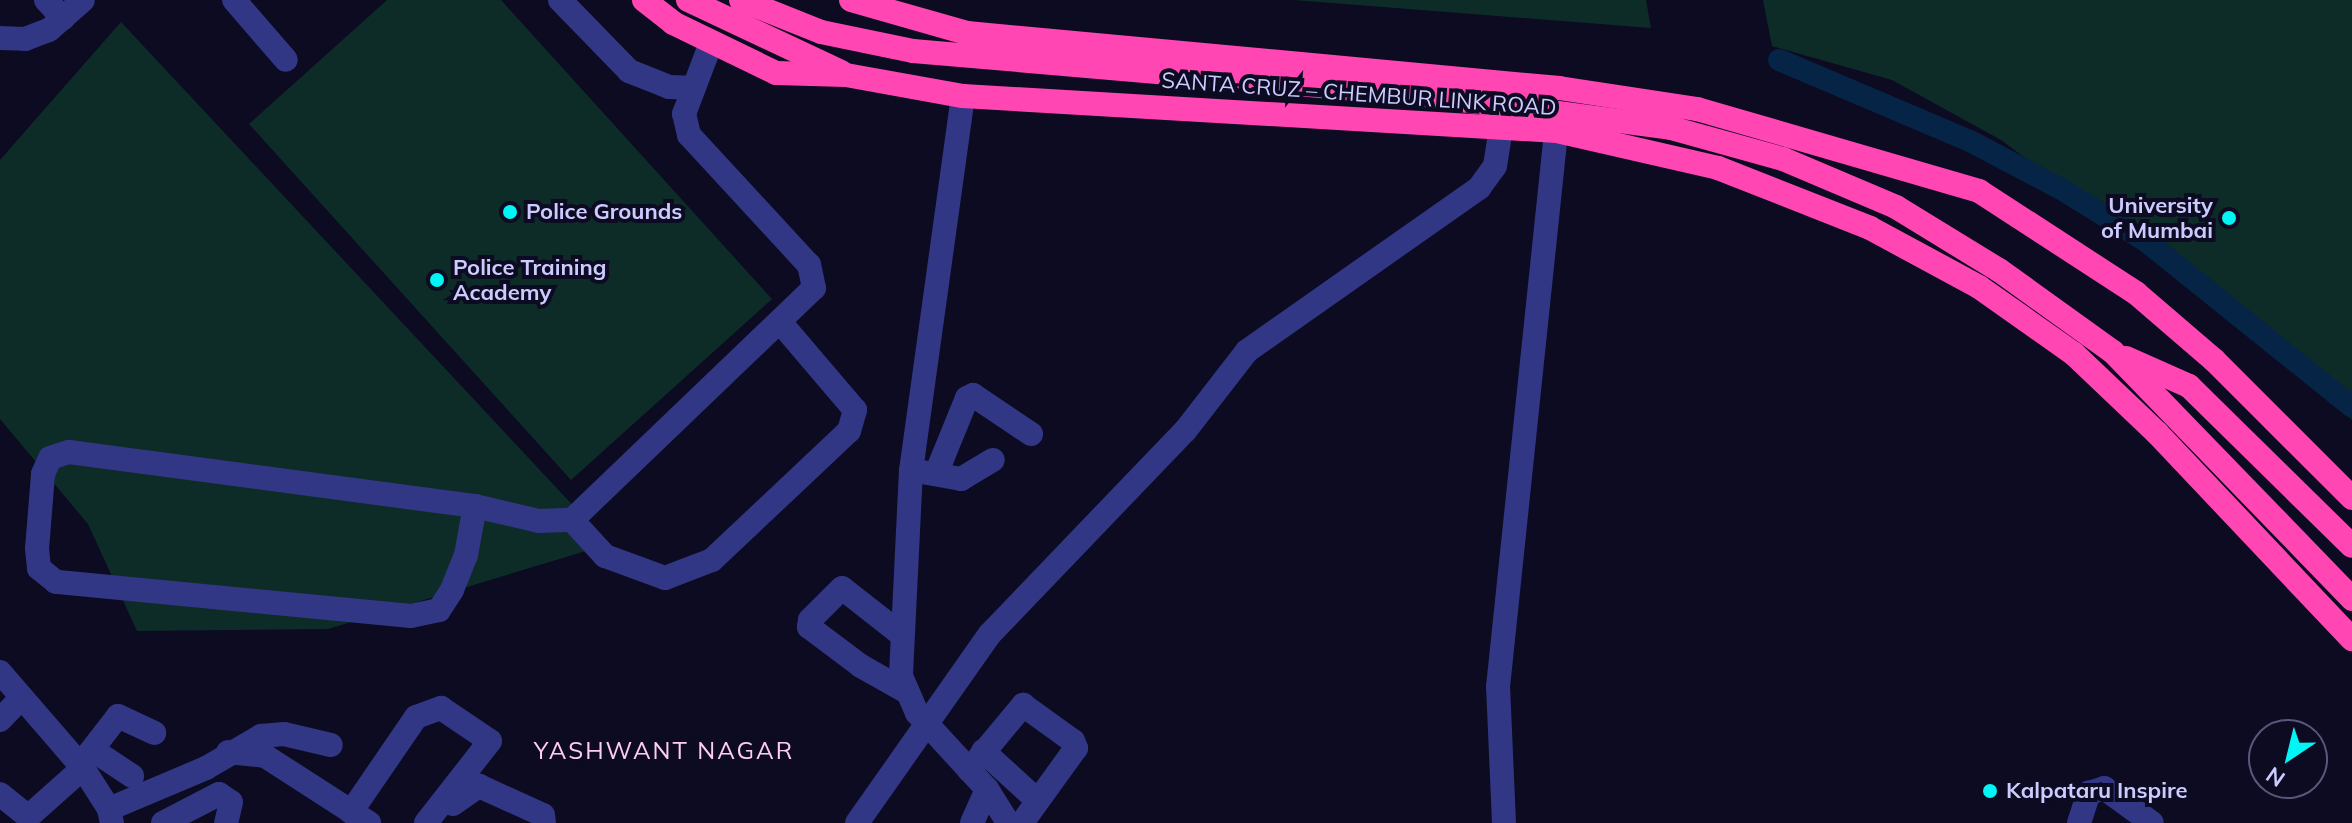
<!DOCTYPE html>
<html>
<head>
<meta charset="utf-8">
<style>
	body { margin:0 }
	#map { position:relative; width:2352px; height:823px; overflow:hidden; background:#0c0b22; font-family:Mulish,sans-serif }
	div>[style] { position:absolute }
	.green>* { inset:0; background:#0d2c28 }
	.canal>* { height:22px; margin:-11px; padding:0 11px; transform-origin:11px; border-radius:11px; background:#062445 }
	.minor>* { height:24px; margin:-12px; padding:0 12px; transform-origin:12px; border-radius:12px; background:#313785 }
	.highway>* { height:24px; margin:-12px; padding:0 12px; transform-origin:12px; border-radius:12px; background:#ff46b3 }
	.highway-bridge>* { height:24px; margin:-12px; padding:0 12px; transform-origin:12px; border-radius:12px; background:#ff46b3 }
	.dots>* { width:22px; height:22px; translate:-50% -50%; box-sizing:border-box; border:4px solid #0c0b22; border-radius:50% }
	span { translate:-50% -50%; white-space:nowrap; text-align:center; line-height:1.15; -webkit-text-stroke:8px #0c0b22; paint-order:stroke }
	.street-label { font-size:22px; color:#cccbff }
	.poi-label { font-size:22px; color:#cccbff; font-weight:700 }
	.right { translate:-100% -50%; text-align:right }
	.left { translate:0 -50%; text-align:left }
	.neighbourhood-label { font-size:24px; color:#ffcdf2; letter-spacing:2px }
	.north { position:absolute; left:2248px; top:719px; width:80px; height:80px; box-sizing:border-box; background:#0c0b22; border:2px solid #59587a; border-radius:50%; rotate:215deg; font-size:22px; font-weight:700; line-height:32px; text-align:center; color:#cccbff }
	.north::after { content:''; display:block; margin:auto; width:28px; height:36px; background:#00f6f5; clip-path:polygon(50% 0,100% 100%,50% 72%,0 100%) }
</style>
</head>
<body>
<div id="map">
	<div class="green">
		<div style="clip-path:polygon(387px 0,501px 0,772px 299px,571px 480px,249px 124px)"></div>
		<div style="clip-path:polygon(1294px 0,1646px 0,1651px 28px)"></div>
		<div style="clip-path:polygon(1763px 0,2352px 0,2352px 420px,2295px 358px,2001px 140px,1892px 80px,1772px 46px)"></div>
		<div style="clip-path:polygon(121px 22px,609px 544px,328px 629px,137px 631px,88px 524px,0 419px,0 160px)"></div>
	</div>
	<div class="canal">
		<div style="left:1779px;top:60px;width:207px;rotate:23deg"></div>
		<div style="left:1970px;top:141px;width:103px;rotate:27.8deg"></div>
		<div style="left:2061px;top:189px;width:101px;rotate:31.6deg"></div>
		<div style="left:2147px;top:242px;width:263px;rotate:38.8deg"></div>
	</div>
	<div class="minor">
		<div style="left:46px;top:0;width:25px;rotate:47deg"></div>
		<div style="left:234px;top:0;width:79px;rotate:49.1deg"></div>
		<div style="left:560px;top:0;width:99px;rotate:45.8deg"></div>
		<div style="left:629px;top:71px;width:43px;rotate:21.8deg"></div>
		<div style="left:669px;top:87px;width:23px;rotate:2deg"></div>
		<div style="left:0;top:38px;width:25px;rotate:2deg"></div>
		<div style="left:25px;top:39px;width:26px;rotate:-21deg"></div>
		<div style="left:49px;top:30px;width:45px;rotate:-41.4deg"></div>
		<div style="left:963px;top:96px;width:378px;rotate:97.9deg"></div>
		<div style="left:911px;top:470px;width:206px;rotate:92.8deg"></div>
		<div style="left:901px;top:676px;width:40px;rotate:66.6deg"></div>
		<div style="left:917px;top:713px;width:103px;rotate:47.4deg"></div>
		<div style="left:987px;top:789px;width:40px;rotate:58deg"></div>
		<div style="left:922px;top:472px;width:40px;rotate:10deg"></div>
		<div style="left:961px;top:479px;width:37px;rotate:-31deg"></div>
		<div style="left:936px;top:474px;width:82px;rotate:-67.8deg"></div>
		<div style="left:967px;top:398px;width:7px;rotate:-27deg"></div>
		<div style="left:973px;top:395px;width:70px;rotate:33.9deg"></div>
		<div style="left:475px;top:506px;width:50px;rotate:100.4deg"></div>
		<div style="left:466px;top:555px;width:38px;rotate:112deg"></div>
		<div style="left:452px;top:590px;width:24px;rotate:123deg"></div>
		<div style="left:439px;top:610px;width:29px;rotate:168deg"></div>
		<div style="left:411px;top:616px;width:357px;rotate:-174.5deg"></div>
		<div style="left:56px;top:582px;width:22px;rotate:-141deg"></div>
		<div style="left:39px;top:568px;width:19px;rotate:-96deg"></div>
		<div style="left:37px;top:549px;width:75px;rotate:-85.4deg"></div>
		<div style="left:43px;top:474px;width:17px;rotate:-66deg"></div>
		<div style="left:50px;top:458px;width:20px;rotate:-18deg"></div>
		<div style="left:69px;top:452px;width:410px;rotate:7.6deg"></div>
		<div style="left:475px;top:506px;width:66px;rotate:13.2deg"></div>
		<div style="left:539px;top:521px;width:33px;rotate:-2deg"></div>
		<div style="left:572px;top:520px;width:335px;rotate:-43.8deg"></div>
		<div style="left:814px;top:288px;width:24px;rotate:-102deg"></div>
		<div style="left:809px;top:265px;width:177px;rotate:-132.7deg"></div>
		<div style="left:689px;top:135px;width:22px;rotate:-103deg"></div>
		<div style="left:684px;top:114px;width:76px;rotate:-69.2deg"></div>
		<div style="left:572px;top:520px;width:49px;rotate:47.5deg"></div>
		<div style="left:605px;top:556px;width:64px;rotate:20.1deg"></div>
		<div style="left:665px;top:578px;width:50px;rotate:-21deg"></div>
		<div style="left:712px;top:560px;width:188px;rotate:-43.3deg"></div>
		<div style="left:849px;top:431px;width:22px;rotate:-74deg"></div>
		<div style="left:855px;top:410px;width:114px;rotate:-130.4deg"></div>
		<div style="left:902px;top:635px;width:76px;rotate:-141.9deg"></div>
		<div style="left:842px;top:588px;width:45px;rotate:135deg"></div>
		<div style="left:810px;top:620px;width:7px;rotate:98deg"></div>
		<div style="left:809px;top:627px;width:65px;rotate:36.9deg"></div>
		<div style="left:861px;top:666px;width:51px;rotate:29.6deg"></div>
		<div style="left:0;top:672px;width:127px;rotate:49.2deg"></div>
		<div style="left:83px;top:768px;width:49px;rotate:57.6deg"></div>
		<div style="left:109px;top:809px;width:14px;rotate:78deg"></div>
		<div style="left:0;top:720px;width:28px;rotate:-46deg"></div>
		<div style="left:93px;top:750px;width:47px;rotate:33.7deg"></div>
		<div style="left:983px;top:751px;width:74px;rotate:42.3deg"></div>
		<div style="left:228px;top:752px;width:37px;rotate:6deg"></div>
		<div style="left:265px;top:756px;width:124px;rotate:32.8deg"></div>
		<div style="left:80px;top:765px;width:62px;rotate:-52.2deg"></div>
		<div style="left:118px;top:716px;width:40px;rotate:25deg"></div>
		<div style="left:969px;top:770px;width:85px;rotate:-50.3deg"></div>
		<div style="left:1023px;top:705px;width:62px;rotate:35.8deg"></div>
		<div style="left:1073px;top:741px;width:8px;rotate:67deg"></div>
		<div style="left:1076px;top:748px;width:92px;rotate:125.8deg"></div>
		<div style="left:0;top:794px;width:36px;rotate:39deg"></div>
		<div style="left:28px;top:817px;width:74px;rotate:-41.7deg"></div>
		<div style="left:453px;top:804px;width:32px;rotate:-35deg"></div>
		<div style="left:479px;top:786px;width:70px;rotate:24.4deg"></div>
		<div style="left:543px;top:815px;width:8px;rotate:83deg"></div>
		<div style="left:109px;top:809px;width:105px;rotate:-22.9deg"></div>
		<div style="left:206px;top:768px;width:64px;rotate:-30.2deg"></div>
		<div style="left:261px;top:736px;width:23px;rotate:-5deg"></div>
		<div style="left:284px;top:734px;width:48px;rotate:13.2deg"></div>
		<div style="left:351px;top:812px;width:115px;rotate:-55.6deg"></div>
		<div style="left:416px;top:717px;width:27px;rotate:-20deg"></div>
		<div style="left:441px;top:708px;width:59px;rotate:34deg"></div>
		<div style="left:490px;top:741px;width:104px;rotate:128deg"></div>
		<div style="left:163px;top:823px;width:63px;rotate:-27.4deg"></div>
		<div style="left:219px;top:794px;width:14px;rotate:34deg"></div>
		<div style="left:231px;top:802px;width:22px;rotate:103deg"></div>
		<div style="left:857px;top:823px;width:231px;rotate:-54.9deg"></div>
		<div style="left:990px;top:634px;width:281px;rotate:-46.2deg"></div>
		<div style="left:1185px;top:431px;width:101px;rotate:-52.2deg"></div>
		<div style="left:1247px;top:351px;width:284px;rotate:-35.1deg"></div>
		<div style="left:1479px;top:188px;width:27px;rotate:-54deg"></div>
		<div style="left:1495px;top:166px;width:39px;rotate:-81deg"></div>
		<div style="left:972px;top:823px;width:37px;rotate:-66deg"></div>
		<div style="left:1504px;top:823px;width:136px;rotate:-92.5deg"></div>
		<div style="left:1498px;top:687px;width:577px;rotate:-84.03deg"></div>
		<div style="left:2079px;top:823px;width:32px;rotate:-72deg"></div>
		<div style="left:2089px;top:793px;width:16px;rotate:-18deg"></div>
		<div style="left:2104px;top:788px;width:59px;rotate:36.1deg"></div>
	</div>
	<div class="highway">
		<div style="left:644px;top:0;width:37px;rotate:38deg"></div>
		<div style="left:673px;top:23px;width:114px;rotate:25.9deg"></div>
		<div style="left:776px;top:73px;width:70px;rotate:1.6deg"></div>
		<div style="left:846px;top:75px;width:119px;rotate:10.2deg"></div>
		<div style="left:963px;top:96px;width:595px;rotate:3.37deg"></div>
		<div style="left:1557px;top:131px;width:165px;rotate:12.9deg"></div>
		<div style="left:1718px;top:168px;width:163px;rotate:21.5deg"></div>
		<div style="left:1870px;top:228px;width:124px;rotate:28.4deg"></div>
		<div style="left:1979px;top:287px;width:116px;rotate:35.2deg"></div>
		<div style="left:2074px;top:354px;width:115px;rotate:43.6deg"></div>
		<div style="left:2157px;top:433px;width:284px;rotate:46.6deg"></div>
		<div style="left:688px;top:0;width:169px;rotate:25.2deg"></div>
		<div style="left:851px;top:0;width:121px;rotate:15.9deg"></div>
		<div style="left:967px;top:33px;width:595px;rotate:5.31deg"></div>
		<div style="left:1559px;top:88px;width:140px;rotate:8.7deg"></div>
		<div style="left:1697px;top:109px;width:294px;rotate:16.2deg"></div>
		<div style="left:1979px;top:191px;width:187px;rotate:33deg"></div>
		<div style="left:2136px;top:293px;width:103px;rotate:40.7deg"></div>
		<div style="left:2214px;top:360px;width:195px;rotate:45deg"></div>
		<div style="left:2113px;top:352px;width:344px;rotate:45.9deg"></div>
		<div style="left:2126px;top:358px;width:69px;rotate:24deg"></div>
		<div style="left:2189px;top:386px;width:228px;rotate:44.5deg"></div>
	</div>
	<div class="highway-bridge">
		<div style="left:741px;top:0;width:86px;rotate:21.8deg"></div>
		<div style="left:821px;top:32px;width:94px;rotate:11.7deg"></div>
		<div style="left:913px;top:51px;width:513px;rotate:4.92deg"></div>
		<div style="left:1424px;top:95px;width:249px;rotate:7.6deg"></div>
		<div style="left:1671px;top:128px;width:116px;rotate:15.5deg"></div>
		<div style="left:1783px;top:159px;width:123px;rotate:23deg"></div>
		<div style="left:1896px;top:207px;width:121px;rotate:31.5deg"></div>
		<div style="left:1999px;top:270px;width:140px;rotate:35.7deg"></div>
	</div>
	<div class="dots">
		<div style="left:510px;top:212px;background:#00f6f5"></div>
		<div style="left:2229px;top:218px;background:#00f6f5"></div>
		<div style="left:437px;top:280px;background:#00f6f5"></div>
		<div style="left:1990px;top:791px;background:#00f6f5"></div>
	</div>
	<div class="street-label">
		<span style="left:1359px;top:94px;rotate:4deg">SANTA CRUZ – CHEMBUR LINK ROAD</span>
	</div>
	<div class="poi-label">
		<span class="right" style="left:2213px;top:218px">University<br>of Mumbai</span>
		<span class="left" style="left:526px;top:212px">Police Grounds</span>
		<span class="left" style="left:453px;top:280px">Police Training<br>Academy</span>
		<span class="left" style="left:2006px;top:791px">Kalpataru Inspire</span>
	</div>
	<div class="neighbourhood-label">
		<span style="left:664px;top:751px">YASHWANT NAGAR</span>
	</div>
	<div class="north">N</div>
</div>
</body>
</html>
